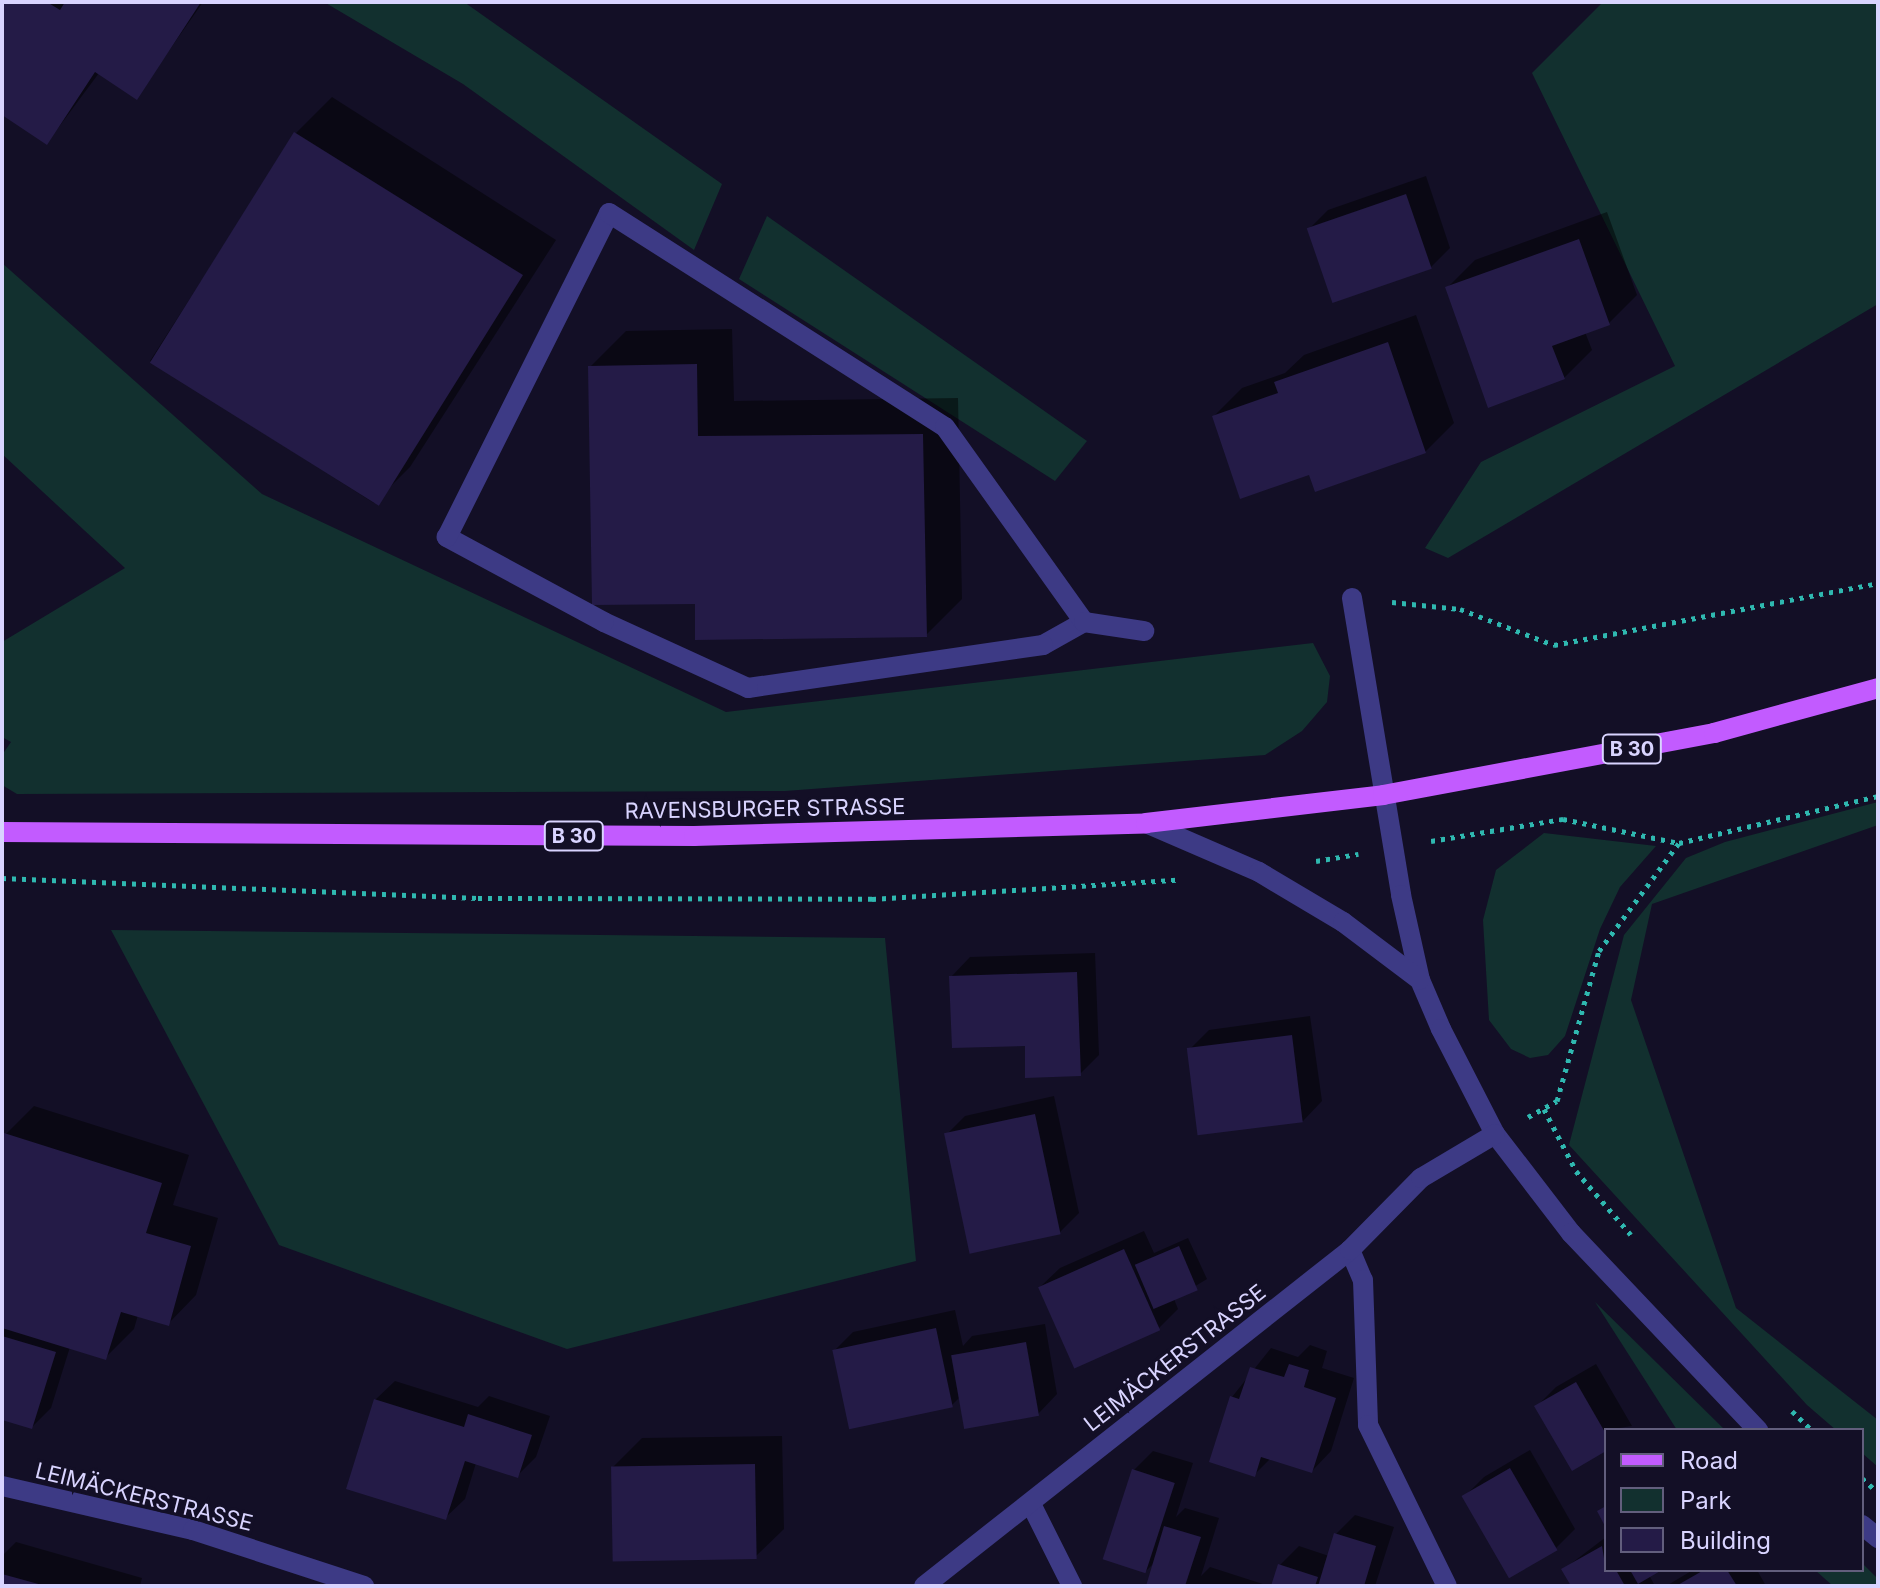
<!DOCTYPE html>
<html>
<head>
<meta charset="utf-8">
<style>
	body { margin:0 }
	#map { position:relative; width:1880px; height:1588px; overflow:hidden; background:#130f26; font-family:Inter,sans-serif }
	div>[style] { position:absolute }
	.green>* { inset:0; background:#12302f }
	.shadow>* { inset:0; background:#0007 }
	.building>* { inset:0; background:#241b47; transform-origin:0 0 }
	.path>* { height:5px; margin-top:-2.5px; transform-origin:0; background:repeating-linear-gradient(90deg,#2fb8b0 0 4px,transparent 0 10px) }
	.minor>* { height:20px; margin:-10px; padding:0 10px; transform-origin:10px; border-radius:10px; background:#3d3a85 }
	.major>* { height:20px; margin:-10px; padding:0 10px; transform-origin:10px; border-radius:10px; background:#c25bff }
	span { translate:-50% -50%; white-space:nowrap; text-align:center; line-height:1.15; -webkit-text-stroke:6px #130f26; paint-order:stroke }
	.shield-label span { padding:2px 6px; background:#130f26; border:2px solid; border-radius:6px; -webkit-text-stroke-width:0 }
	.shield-label { font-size:20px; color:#d9d4ff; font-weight:700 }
	.street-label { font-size:22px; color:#d9d4ff }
	.frame { position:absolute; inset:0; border:4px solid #d9d4ff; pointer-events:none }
	.legend { position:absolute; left:1604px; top:1428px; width:260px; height:144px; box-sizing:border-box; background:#130f26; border:2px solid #625e7d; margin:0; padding:10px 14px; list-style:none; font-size:24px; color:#d9d4ff }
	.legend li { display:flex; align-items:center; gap:16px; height:40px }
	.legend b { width:40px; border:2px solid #625e7d }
</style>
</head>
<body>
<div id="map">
	<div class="green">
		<div style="clip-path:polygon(324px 2px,464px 2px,722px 184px,694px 250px,463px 84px)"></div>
		<div style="clip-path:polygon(1603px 2px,1878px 2px,1878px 304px,1448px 558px,1425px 548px,1481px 462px,1675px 366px,1532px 73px)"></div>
		<div style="clip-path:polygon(767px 216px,1087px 441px,1055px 481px,739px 279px)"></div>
		<div style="clip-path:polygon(2px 263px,262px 494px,726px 712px,1313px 643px,1330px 676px,1327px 702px,1302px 731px,1265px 755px,785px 791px,17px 794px,2px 785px,2px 755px,11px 742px,2px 737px,2px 642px,125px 568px,2px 454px)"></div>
		<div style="clip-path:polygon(1878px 802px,1878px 825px,1652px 904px,1631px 1000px,1736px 1308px,1878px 1420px,1878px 1467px,1862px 1453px,1862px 1430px,1836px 1430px,1807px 1405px,1569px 1145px,1624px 935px,1686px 858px,1725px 842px)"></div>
		<div style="clip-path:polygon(1544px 833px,1656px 846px,1620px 887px,1600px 929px,1565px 1036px,1548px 1055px,1530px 1058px,1511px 1049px,1489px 1020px,1483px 920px,1496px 870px)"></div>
		<div style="clip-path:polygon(111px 930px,885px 938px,916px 1261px,567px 1349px,279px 1245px)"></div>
		<div style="clip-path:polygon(1595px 1302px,1725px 1430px,1677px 1430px)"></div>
		<div style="clip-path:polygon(1862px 1563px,1878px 1579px,1878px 1586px,1833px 1586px,1815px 1570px,1862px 1570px)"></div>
	</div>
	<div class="shadow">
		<div style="clip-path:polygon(2px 2px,203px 2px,136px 98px,99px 73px,47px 143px,2px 113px)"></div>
		<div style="clip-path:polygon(332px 97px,556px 240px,410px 467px,374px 503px,150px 361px,296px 133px)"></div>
		<div style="clip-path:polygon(1426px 176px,1450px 248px,1431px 267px,1309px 229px,1328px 210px)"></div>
		<div style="clip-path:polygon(1607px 212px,1637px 295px,1609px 323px,1585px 332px,1592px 350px,1564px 378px,1447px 288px,1475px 260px)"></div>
		<div style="clip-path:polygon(1416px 315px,1454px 423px,1425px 452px,1214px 416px,1242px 388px,1285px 373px,1304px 355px)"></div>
		<div style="clip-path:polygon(732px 329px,734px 401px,958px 398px,962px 599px,926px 635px,697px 602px,590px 367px,626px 331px)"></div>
		<div style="clip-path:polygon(1095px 953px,1099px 1055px,1080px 1074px,1026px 1044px,951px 977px,970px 957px)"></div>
		<div style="clip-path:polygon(1310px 1016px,1322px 1101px,1303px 1121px,1190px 1049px,1209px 1030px)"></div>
		<div style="clip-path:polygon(1054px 1096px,1079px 1213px,1060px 1232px,946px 1135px,965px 1116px)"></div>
		<div style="clip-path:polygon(34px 1106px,189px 1155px,173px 1205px,218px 1218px,196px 1295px,168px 1324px,138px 1315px,134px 1329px,105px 1358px,70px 1347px,51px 1408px,32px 1427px,2px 1418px,2px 1145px,6px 1134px)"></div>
		<div style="clip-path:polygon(1144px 1231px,1154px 1253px,1188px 1238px,1207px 1279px,1174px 1299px,1178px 1309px,1159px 1328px,1040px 1287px,1060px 1268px)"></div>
		<div style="clip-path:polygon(955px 1310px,963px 1346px,972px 1336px,1045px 1324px,1057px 1394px,1038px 1414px,960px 1397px,952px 1405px,834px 1351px,853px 1332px)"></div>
		<div style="clip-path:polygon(1310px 1345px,1327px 1351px,1322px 1368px,1354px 1378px,1331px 1451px,1312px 1471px,1271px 1458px,1254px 1475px,1232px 1397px,1271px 1348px,1298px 1357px)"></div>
		<div style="clip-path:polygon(1596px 1364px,1632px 1426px,1606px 1430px,1606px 1449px,1537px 1406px,1556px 1387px)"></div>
		<div style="clip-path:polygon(395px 1381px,478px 1407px,489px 1396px,550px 1416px,536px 1457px,517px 1476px,476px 1463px,465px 1499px,445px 1518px,375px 1400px)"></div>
		<div style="clip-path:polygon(782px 1436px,784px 1529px,755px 1557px,613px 1467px,642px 1438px)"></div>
		<div style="clip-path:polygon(1530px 1450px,1575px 1529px,1556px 1548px,1464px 1497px,1484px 1477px)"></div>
		<div style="clip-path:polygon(1153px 1451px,1193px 1463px,1176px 1517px,1185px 1508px,1219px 1518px,1201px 1576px,1210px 1567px,1269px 1586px,1148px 1586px,1155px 1562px,1146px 1571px,1134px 1470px)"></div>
		<div style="clip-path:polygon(1355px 1515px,1394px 1527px,1375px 1586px,1273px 1586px,1280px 1565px,1299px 1546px,1329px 1556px,1336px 1534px)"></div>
		<div style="clip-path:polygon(1606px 1537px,1606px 1570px,1658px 1570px,1649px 1575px,1655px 1586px,1574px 1586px,1564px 1569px)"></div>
		<div style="clip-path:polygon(16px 1542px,142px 1578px,140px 1586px,2px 1586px,2px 1556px)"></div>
		<div style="clip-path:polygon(1693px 1570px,1757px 1570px,1766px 1586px,1666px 1586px)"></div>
	</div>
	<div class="building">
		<div style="clip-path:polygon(2px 2px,47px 2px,60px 10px,65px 2px,201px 2px,137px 100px,95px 72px,47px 145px,2px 115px)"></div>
		<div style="left:294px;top:132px;width:270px;height:272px;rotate:32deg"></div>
		<div style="left:1406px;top:194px;width:79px;height:105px;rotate:71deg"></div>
		<div style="clip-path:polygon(1579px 239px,1610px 325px,1552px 346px,1565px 379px,1488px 408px,1445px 287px)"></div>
		<div style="clip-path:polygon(1388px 342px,1426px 453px,1315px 492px,1309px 475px,1240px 499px,1212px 416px,1278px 393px,1274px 382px)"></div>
		<div style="clip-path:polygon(697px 364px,698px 436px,923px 434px,927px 637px,695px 640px,695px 604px,592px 605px,588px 366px)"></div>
		<div style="clip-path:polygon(1077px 972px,1081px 1076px,1025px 1078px,1025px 1046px,952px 1048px,949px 976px)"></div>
		<div style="left:1292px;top:1035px;width:88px;height:106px;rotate:83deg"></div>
		<div style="left:1035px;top:1114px;width:123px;height:93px;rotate:78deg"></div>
		<div style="clip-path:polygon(4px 1133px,162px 1183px,146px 1233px,191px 1246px,169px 1326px,121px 1312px,106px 1360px,2px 1328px)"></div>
		<div style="left:1179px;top:1246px;width:48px;height:48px;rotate:67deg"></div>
		<div style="left:1124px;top:1249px;width:89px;height:94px;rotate:66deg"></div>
		<div style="left:936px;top:1328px;width:81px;height:106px;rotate:78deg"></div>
		<div style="clip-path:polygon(2px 1336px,56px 1352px,32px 1429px,2px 1420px)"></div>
		<div style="left:1026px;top:1342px;width:75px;height:76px;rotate:80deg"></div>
		<div style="clip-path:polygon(1289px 1364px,1309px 1370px,1304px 1387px,1336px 1398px,1312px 1473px,1261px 1457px,1255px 1477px,1209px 1462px,1230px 1396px,1239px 1399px,1250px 1367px,1284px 1377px)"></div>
		<div style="clip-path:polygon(1576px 1382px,1606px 1434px,1606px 1451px,1572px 1471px,1534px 1406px)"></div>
		<div style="clip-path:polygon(374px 1399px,464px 1427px,468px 1414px,532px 1435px,518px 1478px,465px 1461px,446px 1520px,346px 1489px)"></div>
		<div style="left:755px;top:1464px;width:95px;height:144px;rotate:89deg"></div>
		<div style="left:1510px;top:1468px;width:95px;height:56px;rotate:60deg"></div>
		<div style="left:1132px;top:1469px;width:45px;height:95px;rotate:18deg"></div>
		<div style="clip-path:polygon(1606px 1506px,1606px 1528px,1597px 1511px)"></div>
		<div style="clip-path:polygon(1164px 1526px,1201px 1537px,1185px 1586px,1146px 1586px)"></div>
		<div style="clip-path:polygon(1334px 1533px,1376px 1546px,1364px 1586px,1318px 1586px)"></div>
		<div style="clip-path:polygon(1602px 1546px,1606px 1570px,1616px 1570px,1625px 1586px,1571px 1586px,1561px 1569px)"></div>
		<div style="clip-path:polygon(1278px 1564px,1318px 1577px,1315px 1586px,1271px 1586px)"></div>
		<div style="clip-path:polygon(1630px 1570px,1662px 1570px,1638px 1584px)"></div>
		<div style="clip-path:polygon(1704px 1570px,1727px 1570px,1737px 1586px,1676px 1586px)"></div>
		<div style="clip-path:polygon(2px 1574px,42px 1585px,42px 1586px,2px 1586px)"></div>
	</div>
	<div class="path">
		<div style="left:1392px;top:602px;width:68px;rotate:5.9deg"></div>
		<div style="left:1460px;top:609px;width:101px;rotate:21deg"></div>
		<div style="left:1554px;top:645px;width:330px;rotate:-10.8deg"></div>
		<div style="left:1431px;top:841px;width:134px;rotate:-9.5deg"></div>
		<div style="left:1563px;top:819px;width:118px;rotate:11.7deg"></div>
		<div style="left:1316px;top:861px;width:43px;rotate:-9.5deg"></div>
		<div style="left:2px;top:878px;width:476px;rotate:2.4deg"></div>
		<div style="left:478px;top:898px;width:394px;rotate:0.1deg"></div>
		<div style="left:872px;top:899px;width:305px;rotate:-3.6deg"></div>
		<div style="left:1544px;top:1109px;width:70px;rotate:62.7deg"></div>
		<div style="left:1576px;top:1171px;width:84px;rotate:49.3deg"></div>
		<div style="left:1528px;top:1117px;width:33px;rotate:-29deg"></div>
		<div style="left:1557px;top:1101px;width:156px;rotate:-74.4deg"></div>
		<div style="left:1599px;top:951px;width:134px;rotate:-53.5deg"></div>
		<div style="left:1679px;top:843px;width:204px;rotate:-13.3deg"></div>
		<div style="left:1792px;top:1411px;width:28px;rotate:44deg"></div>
		<div style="left:1862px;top:1478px;width:15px;rotate:42deg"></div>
	</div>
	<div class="minor">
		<div style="left:1352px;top:598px;width:301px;rotate:80.6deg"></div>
		<div style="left:1401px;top:895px;width:87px;rotate:77.4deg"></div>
		<div style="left:1420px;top:980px;width:53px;rotate:66.8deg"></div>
		<div style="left:1441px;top:1029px;width:118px;rotate:62.8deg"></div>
		<div style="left:1495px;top:1134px;width:125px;rotate:52.5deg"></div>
		<div style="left:1571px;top:1233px;width:272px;rotate:46.5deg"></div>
		<div style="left:1084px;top:622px;width:47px;rotate:150.7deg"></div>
		<div style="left:1043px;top:645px;width:298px;rotate:171.7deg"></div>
		<div style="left:748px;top:688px;width:158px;rotate:-155.4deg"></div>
		<div style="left:604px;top:622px;width:179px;rotate:-151.6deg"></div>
		<div style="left:447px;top:537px;width:362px;rotate:-63.4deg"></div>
		<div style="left:609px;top:213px;width:398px;rotate:32.5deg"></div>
		<div style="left:945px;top:427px;width:239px;rotate:54.5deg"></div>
		<div style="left:1084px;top:622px;width:61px;rotate:8.5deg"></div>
		<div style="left:1146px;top:823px;width:123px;rotate:23.4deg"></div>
		<div style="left:1259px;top:872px;width:98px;rotate:30.8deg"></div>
		<div style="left:1343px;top:922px;width:96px;rotate:37deg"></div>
		<div style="left:1350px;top:1250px;width:33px;rotate:67deg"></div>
		<div style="left:1363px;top:1280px;width:145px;rotate:88deg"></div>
		<div style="left:1368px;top:1425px;width:179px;rotate:63.9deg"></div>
		<div style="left:2px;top:1486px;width:196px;rotate:13deg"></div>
		<div style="left:193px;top:1530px;width:180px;rotate:18.1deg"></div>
		<div style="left:1031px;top:1504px;width:92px;rotate:63.4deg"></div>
		<div style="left:1862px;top:1525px;width:21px;rotate:39deg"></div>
		<div style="left:924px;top:1586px;width:543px;rotate:-38.26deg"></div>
		<div style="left:1350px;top:1250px;width:101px;rotate:-45.4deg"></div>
		<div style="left:1421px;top:1178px;width:86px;rotate:-30.7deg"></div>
	</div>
	<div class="major">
		<div style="left:2px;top:832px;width:692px;rotate:0.33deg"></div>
		<div style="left:694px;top:836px;width:452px;rotate:-1.6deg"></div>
		<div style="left:1146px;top:823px;width:239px;rotate:-6.7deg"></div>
		<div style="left:1383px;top:795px;width:337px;rotate:-10.6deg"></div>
		<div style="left:1714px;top:733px;width:170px;rotate:-15.3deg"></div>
	</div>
	<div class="shield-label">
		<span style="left:1632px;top:749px">B 30</span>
		<span style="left:574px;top:836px">B 30</span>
	</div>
	<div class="street-label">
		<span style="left:765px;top:809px;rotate:-1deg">RAVENSBURGER STRASSE</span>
		<span style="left:1175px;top:1358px;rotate:-38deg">LEIMÄCKERSTRASSE</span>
		<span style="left:144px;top:1497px;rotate:14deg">LEIMÄCKERSTRASSE</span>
	</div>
	<div class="frame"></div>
	<ul class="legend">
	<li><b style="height:10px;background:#c25bff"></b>Road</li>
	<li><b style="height:22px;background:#12302f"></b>Park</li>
	<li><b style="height:22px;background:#241b47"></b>Building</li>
	</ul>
</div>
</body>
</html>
